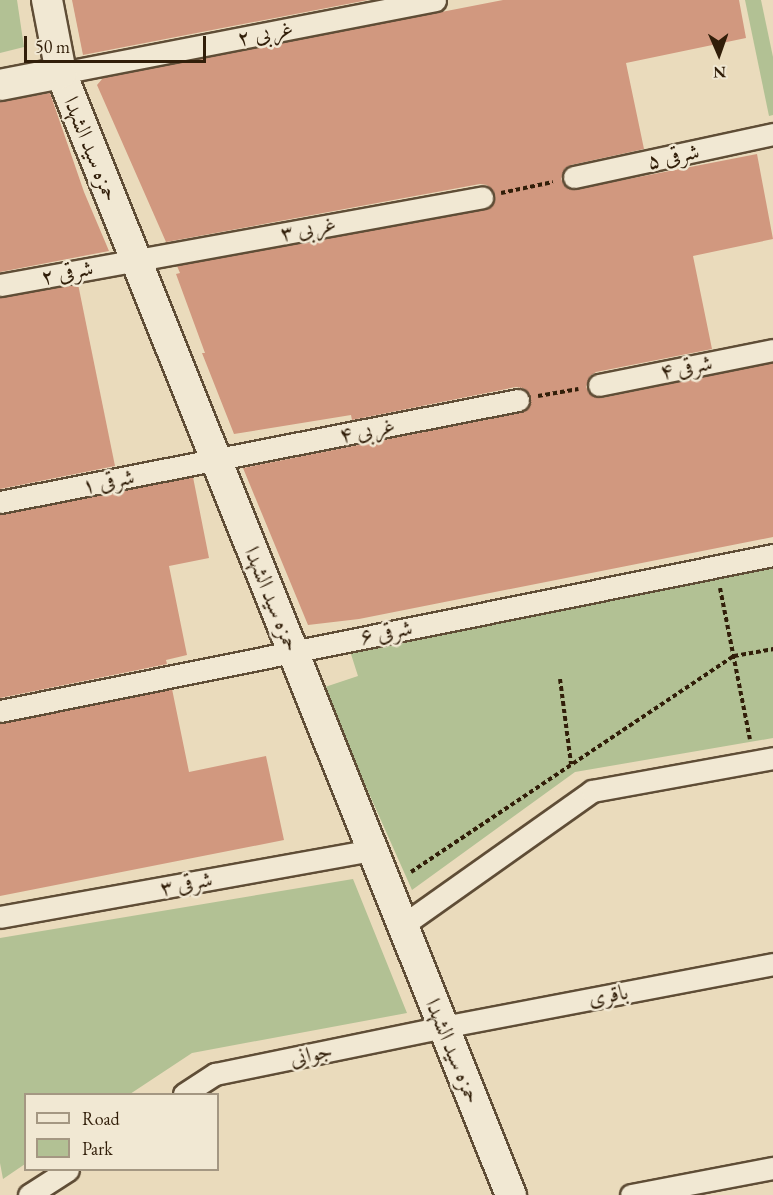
<!DOCTYPE html>
<html>
<head>
<meta charset="utf-8">
<style>
	body { margin:0 }
	#map { position:relative; width:773px; height:1195px; overflow:hidden; background:#eadbbc; font-family:"EB Garamond",Amiri,serif }
	div>[style] { position:absolute }
	.green>* { inset:0; background:#b2c194 }
	.building>* { inset:0; background:#d1987f }
	.path>* { height:4px; margin-top:-2px; transform-origin:0; background:repeating-linear-gradient(90deg,#311e09 0 4.5px,transparent 0 7.5px) }
	.roads { filter:drop-shadow(2px 0 #5f4d36) drop-shadow(-2px 0 #5f4d36) drop-shadow(0 2px #5f4d36) drop-shadow(0 -2px #5f4d36) }
	.street>* { height:21px; margin:-10.5px; padding:0 10.5px; transform-origin:10.5px; border-radius:10.5px; background:#f1e8d3 }
	.secondary>* { height:30px; margin:-15px; padding:0 15px; transform-origin:15px; border-radius:15px; background:#f1e8d3 }
	span { translate:-50% -50%; white-space:nowrap; text-align:center; line-height:1.15; -webkit-text-stroke:5px #f1e8d3; paint-order:stroke }
	.street-label { font-size:22px; color:#311e09 }
	.legend { position:absolute; left:24px; top:1093px; width:195px; height:78px; box-sizing:border-box; background:#f1e8d3; border:2px solid #a49782; margin:0; padding:8px 10px; list-style:none; font-size:18px; color:#311e09 }
	.legend li { display:flex; align-items:center; gap:12px; height:30px }
	.legend b { width:30px; border:2px solid #a49782 }
	.north { position:absolute; left:689px; top:24px; width:60px; height:60px; -webkit-text-stroke:4px #f1e8d3; paint-order:stroke; rotate:178deg; font-size:16px; font-weight:700; line-height:24px; text-align:center; color:#311e09 }
	.north::after { content:''; display:block; margin:auto; width:21px; height:27px; background:#311e09; clip-path:polygon(50% 0,100% 100%,50% 72%,0 100%) }
	.scale { position:absolute; left:24px; top:36px; width:182px; height:27px; box-sizing:border-box; border:3px solid #311e09; border-top:0; padding-left:8px; font-size:18px; line-height:21px; white-space:nowrap; color:#311e09; -webkit-text-stroke:4px #f1e8d3; paint-order:stroke }
</style>
</head>
<body>
<div id="map">
	<div class="green">
		<div style="clip-path:polygon(0 0,17px 0,24px 47px,0 53px)"></div>
		<div style="clip-path:polygon(745px 0,761px 0,773px 57px,773px 115px,769px 116px)"></div>
		<div style="clip-path:polygon(773px 566px,773px 738px,575px 772px,412px 890px,322px 688px,358px 676px,350px 651px)"></div>
		<div style="clip-path:polygon(353px 879px,407px 1013px,192px 1053px,130px 1094px,26px 1094px,25px 1164px,3px 1179px,0 1163px,0 938px)"></div>
	</div>
	<div class="building">
		<div style="clip-path:polygon(72px 0,368px 0,83px 55px)"></div>
		<div style="clip-path:polygon(503px 0,739px 0,746px 38px,626px 63px,644px 149px,571px 165px,565px 168px,561px 179px,565px 186px,577px 189px,757px 154px,773px 239px,693px 256px,712px 349px,596px 372px,590px 376px,586px 387px,590px 394px,602px 398px,773px 363px,773px 537px,359px 619px,308px 625px,243px 468px,520px 413px,530px 405px,530px 397px,523px 388px,516px 387px,352px 420px,351px 415px,234px 434px,202px 353px,205px 353px,176px 274px,180px 273px,177px 266px,484px 210px,494px 202px,494px 194px,487px 185px,480px 184px,166px 242px,97px 85px,103px 78px)"></div>
		<div style="clip-path:polygon(50px 93px,84px 192px,109px 251px,0 272px,0 102px)"></div>
		<div style="clip-path:polygon(78px 284px,115px 466px,0 489px,0 297px)"></div>
		<div style="clip-path:polygon(193px 477px,209px 558px,169px 566px,187px 655px,166px 660px,167px 664px,0 698px,0 514px)"></div>
		<div style="clip-path:polygon(172px 689px,189px 772px,266px 756px,284px 840px,0 896px,0 723px)"></div>
	</div>
	<div class="path">
		<div style="left:501px;top:193px;width:53px;rotate:-11.9deg"></div>
		<div style="left:538px;top:396px;width:41px;rotate:-9.9deg"></div>
		<div style="left:720px;top:588px;width:154px;rotate:78.8deg"></div>
		<div style="left:560px;top:679px;width:86px;rotate:82.6deg"></div>
		<div style="left:411px;top:872px;width:389px;rotate:-33.8deg"></div>
		<div style="left:734px;top:656px;width:40px;rotate:-10deg"></div>
	</div>
	<div class="roads">
		<div class="street">
			<div style="left:61px;top:73px;width:381px;rotate:-11deg"></div>
			<div style="left:574px;top:177px;width:204px;rotate:-12.2deg"></div>
			<div style="left:0;top:285px;width:490px;rotate:-10.3deg"></div>
			<div style="left:599px;top:385px;width:177px;rotate:-11.4deg"></div>
			<div style="left:0;top:502px;width:528px;rotate:-11.14deg"></div>
			<div style="left:0;top:711px;width:789px;rotate:-11.41deg"></div>
			<div style="left:0;top:917px;width:379px;rotate:-10.2deg"></div>
			<div style="left:403px;top:925px;width:232px;rotate:-35.3deg"></div>
			<div style="left:592px;top:791px;width:184px;rotate:-10.3deg"></div>
			<div style="left:184px;top:1094px;width:37px;rotate:-33deg"></div>
			<div style="left:215px;top:1074px;width:233px;rotate:-11.6deg"></div>
			<div style="left:443px;top:1027px;width:336px;rotate:-10.8deg"></div>
			<div style="left:29px;top:1195px;width:46px;rotate:-32.7deg"></div>
			<div style="left:631px;top:1195px;width:145px;rotate:-10.8deg"></div>
		</div>
		<div class="secondary">
			<div style="left:47px;top:0;width:74px;rotate:79.1deg"></div>
			<div style="left:61px;top:73px;width:1209px;rotate:68.15deg"></div>
			<div style="left:0;top:85px;width:62px;rotate:-11.1deg"></div>
		</div>
	</div>
	<div class="street-label">
		<span style="left:265px;top:33px;rotate:-11deg">۲ غربی</span>
		<span style="left:91px;top:149px;rotate:68deg">حمزه سید الشهدا</span>
		<span style="left:673px;top:156px;rotate:-12deg">۵ شرقی</span>
		<span style="left:308px;top:228px;rotate:-10deg">۳ غربی</span>
		<span style="left:67px;top:272px;rotate:-11deg">۲ شرقی</span>
		<span style="left:686px;top:367px;rotate:-11deg">۴ شرقی</span>
		<span style="left:367px;top:430px;rotate:-11deg">۴ غربی</span>
		<span style="left:108px;top:481px;rotate:-11deg">۱ شرقی</span>
		<span style="left:272px;top:599px;rotate:68deg">حمزه سید الشهدا</span>
		<span style="left:386px;top:632px;rotate:-11deg">۶ شرقی</span>
		<span style="left:186px;top:883px;rotate:-10deg">۳ شرقی</span>
		<span style="left:608px;top:995px;rotate:-11deg">باقری</span>
		<span style="left:453px;top:1051px;rotate:68deg">حمزه سید الشهدا</span>
		<span style="left:311px;top:1054px;rotate:-12deg">جوانی</span>
	</div>
	<ul class="legend">
	<li><b style="height:8px;background:#f1e8d3"></b>Road</li>
	<li><b style="height:16px;background:#b2c194"></b>Park</li>
	</ul>
	<div class="north">N</div>
	<div class="scale">50 m</div>
</div>
</body>
</html>
